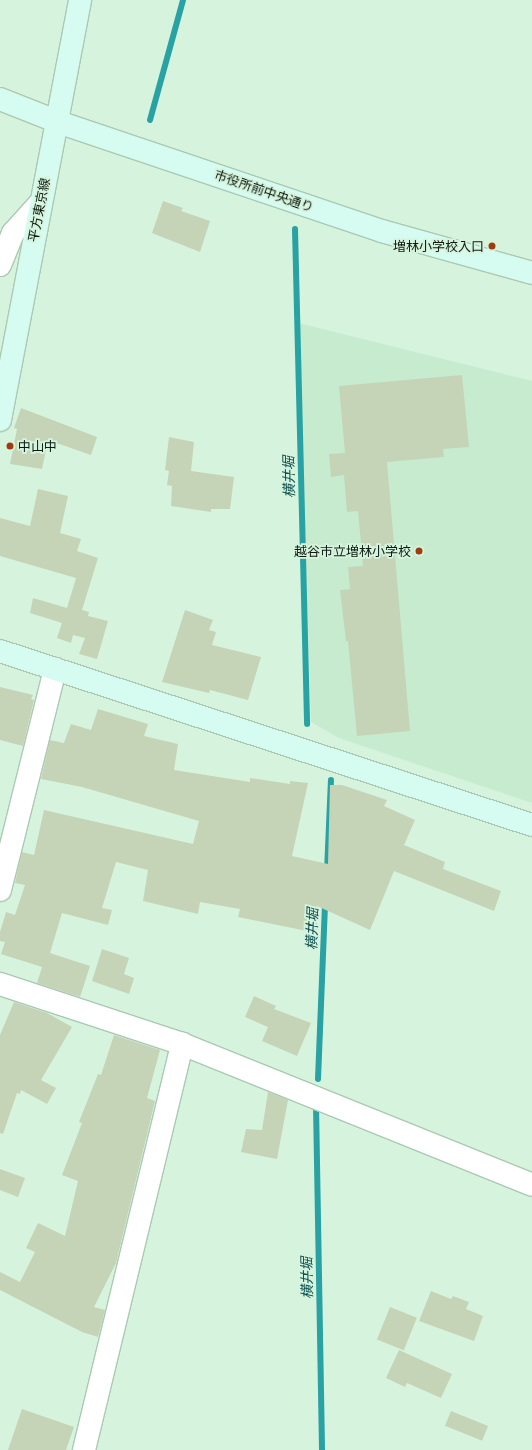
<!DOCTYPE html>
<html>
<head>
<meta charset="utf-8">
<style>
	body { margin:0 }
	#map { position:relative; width:532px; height:1450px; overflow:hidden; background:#d6f4dd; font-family:"Exo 2","Noto Sans JP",sans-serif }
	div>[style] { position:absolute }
	.built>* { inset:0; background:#c7ebcf }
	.stream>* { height:6px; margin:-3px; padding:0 3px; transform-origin:3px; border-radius:3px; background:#28a2a3 }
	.building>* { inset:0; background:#c5d4b6; transform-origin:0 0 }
	.roads { filter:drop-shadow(1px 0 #abc9b2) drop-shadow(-1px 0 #abc9b2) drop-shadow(0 1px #abc9b2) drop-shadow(0 -1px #abc9b2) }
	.street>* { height:22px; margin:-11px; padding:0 11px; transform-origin:11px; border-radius:11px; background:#fff }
	.secondary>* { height:22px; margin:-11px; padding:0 11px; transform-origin:11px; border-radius:11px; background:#d6fbf1 }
	.dots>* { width:11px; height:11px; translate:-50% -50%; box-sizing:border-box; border:2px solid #d6f4dd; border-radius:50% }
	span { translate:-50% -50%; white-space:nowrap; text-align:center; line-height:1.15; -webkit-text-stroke:3.5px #d6f4dd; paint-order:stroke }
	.street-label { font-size:13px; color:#0e1911 }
	.poi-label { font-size:13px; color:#0e1911 }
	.right { translate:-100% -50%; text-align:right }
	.left { translate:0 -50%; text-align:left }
	.water-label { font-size:14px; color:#0c5051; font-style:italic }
</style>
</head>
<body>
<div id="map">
	<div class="built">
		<div style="clip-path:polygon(298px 323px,532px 381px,532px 803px,339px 738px,311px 722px)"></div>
	</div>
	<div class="stream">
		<div style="left:150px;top:120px;width:124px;rotate:-74.6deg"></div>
		<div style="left:295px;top:229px;width:495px;rotate:88.6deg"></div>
		<div style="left:327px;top:871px;width:91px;rotate:-87.5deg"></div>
		<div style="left:318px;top:1079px;width:176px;rotate:-87.7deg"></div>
		<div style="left:316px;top:1105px;width:345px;rotate:89deg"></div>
	</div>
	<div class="building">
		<div style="clip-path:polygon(163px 201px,183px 208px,181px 211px,210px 221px,200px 252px,152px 233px)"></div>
		<div style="clip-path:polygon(462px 375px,469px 447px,443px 449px,444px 457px,387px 462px,410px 731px,357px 736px,348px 641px,346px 641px,340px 590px,350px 589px,348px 567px,363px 566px,358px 511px,347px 512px,344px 475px,331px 477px,329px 454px,345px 453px,339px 386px)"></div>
		<div style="clip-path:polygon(21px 408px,97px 437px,91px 455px,48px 440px,42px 469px,10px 464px,17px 429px,14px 428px)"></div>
		<div style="clip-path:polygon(169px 437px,194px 442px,191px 471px,234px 477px,230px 509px,211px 509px,211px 512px,171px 506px,172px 486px,167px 485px,169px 471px,165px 470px)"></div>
		<div style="clip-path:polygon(38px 489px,68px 496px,60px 533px,81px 539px,77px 551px,98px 558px,82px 610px,89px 612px,88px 616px,108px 621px,97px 659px,79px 654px,85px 638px,73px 635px,71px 643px,57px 638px,62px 623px,30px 613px,33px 598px,67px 608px,76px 578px,0 556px,0 518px,30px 526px)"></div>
		<div style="clip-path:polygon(185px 610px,213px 620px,209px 630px,216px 632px,212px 645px,261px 657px,248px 700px,210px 690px,209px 693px,162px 682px)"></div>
		<div style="clip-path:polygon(0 687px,33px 695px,31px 699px,34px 700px,23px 746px,0 740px)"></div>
		<div style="clip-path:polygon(98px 709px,148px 724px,144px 736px,178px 744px,174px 770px,250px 782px,250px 778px,290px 784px,290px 781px,308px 783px,292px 856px,328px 864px,330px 785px,342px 785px,387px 800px,384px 806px,415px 820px,404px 845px,445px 862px,443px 869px,501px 891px,494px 911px,394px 871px,370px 930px,317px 906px,317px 933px,238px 917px,240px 909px,200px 902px,198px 914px,143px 901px,148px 870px,116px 862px,102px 908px,112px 910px,108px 925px,62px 913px,50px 953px,90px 966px,80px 997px,37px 983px,42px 967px,1px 954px,5px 942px,0 941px,0 932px,6px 912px,15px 915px,25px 885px,15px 883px,22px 852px,34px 855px,44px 810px,193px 844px,199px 821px,82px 787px,41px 779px,50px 740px,64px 743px,71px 724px,91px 730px)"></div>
		<div style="clip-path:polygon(102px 949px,129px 958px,124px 974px,134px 978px,129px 994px,92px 981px)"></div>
		<div style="clip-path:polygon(254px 996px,276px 1006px,274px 1009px,311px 1023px,297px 1056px,262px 1041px,268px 1027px,245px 1017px)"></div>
		<div style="clip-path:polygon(14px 1002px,47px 1013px,72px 1027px,41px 1080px,56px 1088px,47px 1104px,21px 1090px,20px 1094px,17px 1093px,3px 1134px,0 1133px,0 1035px)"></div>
		<div style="clip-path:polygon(114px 1035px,160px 1050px,147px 1098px,155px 1101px,116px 1263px,94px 1307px,105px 1310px,98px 1337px,82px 1332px,0 1290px,0 1272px,20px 1282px,35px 1252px,26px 1248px,38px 1223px,65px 1236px,78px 1181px,62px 1175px,82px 1123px,79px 1122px,98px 1074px,101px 1075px)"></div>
		<div style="clip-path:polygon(268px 1092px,288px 1100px,277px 1159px,241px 1152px,246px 1129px,262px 1130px)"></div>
		<div style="clip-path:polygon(0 1169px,25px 1178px,18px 1197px,0 1190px)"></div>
		<div style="clip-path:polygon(431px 1291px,451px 1299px,453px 1296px,469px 1302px,466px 1309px,483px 1316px,474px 1341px,419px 1321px)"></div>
		<div style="left:390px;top:1307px;width:29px;height:35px;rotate:22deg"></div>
		<div style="clip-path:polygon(399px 1350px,452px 1374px,441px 1398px,407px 1383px,405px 1387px,386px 1378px)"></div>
		<div style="clip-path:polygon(22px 1409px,74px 1427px,66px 1450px,8px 1450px)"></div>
		<div style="left:451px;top:1411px;width:40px;height:16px;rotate:22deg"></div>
	</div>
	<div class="roads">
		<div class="street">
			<div style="left:0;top:265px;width:35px;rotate:-68deg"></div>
			<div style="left:13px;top:233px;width:39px;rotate:-48deg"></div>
			<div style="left:0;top:890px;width:228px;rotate:-76deg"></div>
			<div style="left:0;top:984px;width:192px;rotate:18.2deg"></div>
			<div style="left:182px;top:1044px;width:377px;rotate:21.9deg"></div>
			<div style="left:84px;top:1450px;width:418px;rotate:-76.4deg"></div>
		</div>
		<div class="secondary">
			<div style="left:0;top:99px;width:62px;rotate:21.6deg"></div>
			<div style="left:58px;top:122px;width:342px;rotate:18.6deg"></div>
			<div style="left:382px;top:231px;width:156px;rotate:15.6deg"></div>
			<div style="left:0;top:420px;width:428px;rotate:-79.2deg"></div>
			<div style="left:0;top:651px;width:560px;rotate:18.11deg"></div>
		</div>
	</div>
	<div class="dots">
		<div style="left:492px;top:246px;background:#a03b0e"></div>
		<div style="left:10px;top:446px;background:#a03b0e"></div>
		<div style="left:419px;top:551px;background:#a03b0e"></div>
	</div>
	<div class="street-label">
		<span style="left:264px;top:191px;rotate:19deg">市役所前中央通り</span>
		<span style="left:39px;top:210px;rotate:-79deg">平方東京線</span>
	</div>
	<div class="poi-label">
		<span class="right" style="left:484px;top:246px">増林小学校入口</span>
		<span class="left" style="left:18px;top:446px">中山中</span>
		<span class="right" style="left:411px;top:551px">越谷市立増林小学校</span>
	</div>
	<div class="water-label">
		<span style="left:289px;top:477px;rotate:-91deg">横井堀</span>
		<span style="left:312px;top:929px;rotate:-88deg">横井堀</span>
		<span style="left:307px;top:1278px;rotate:-91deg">横井堀</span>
	</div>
</div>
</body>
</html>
